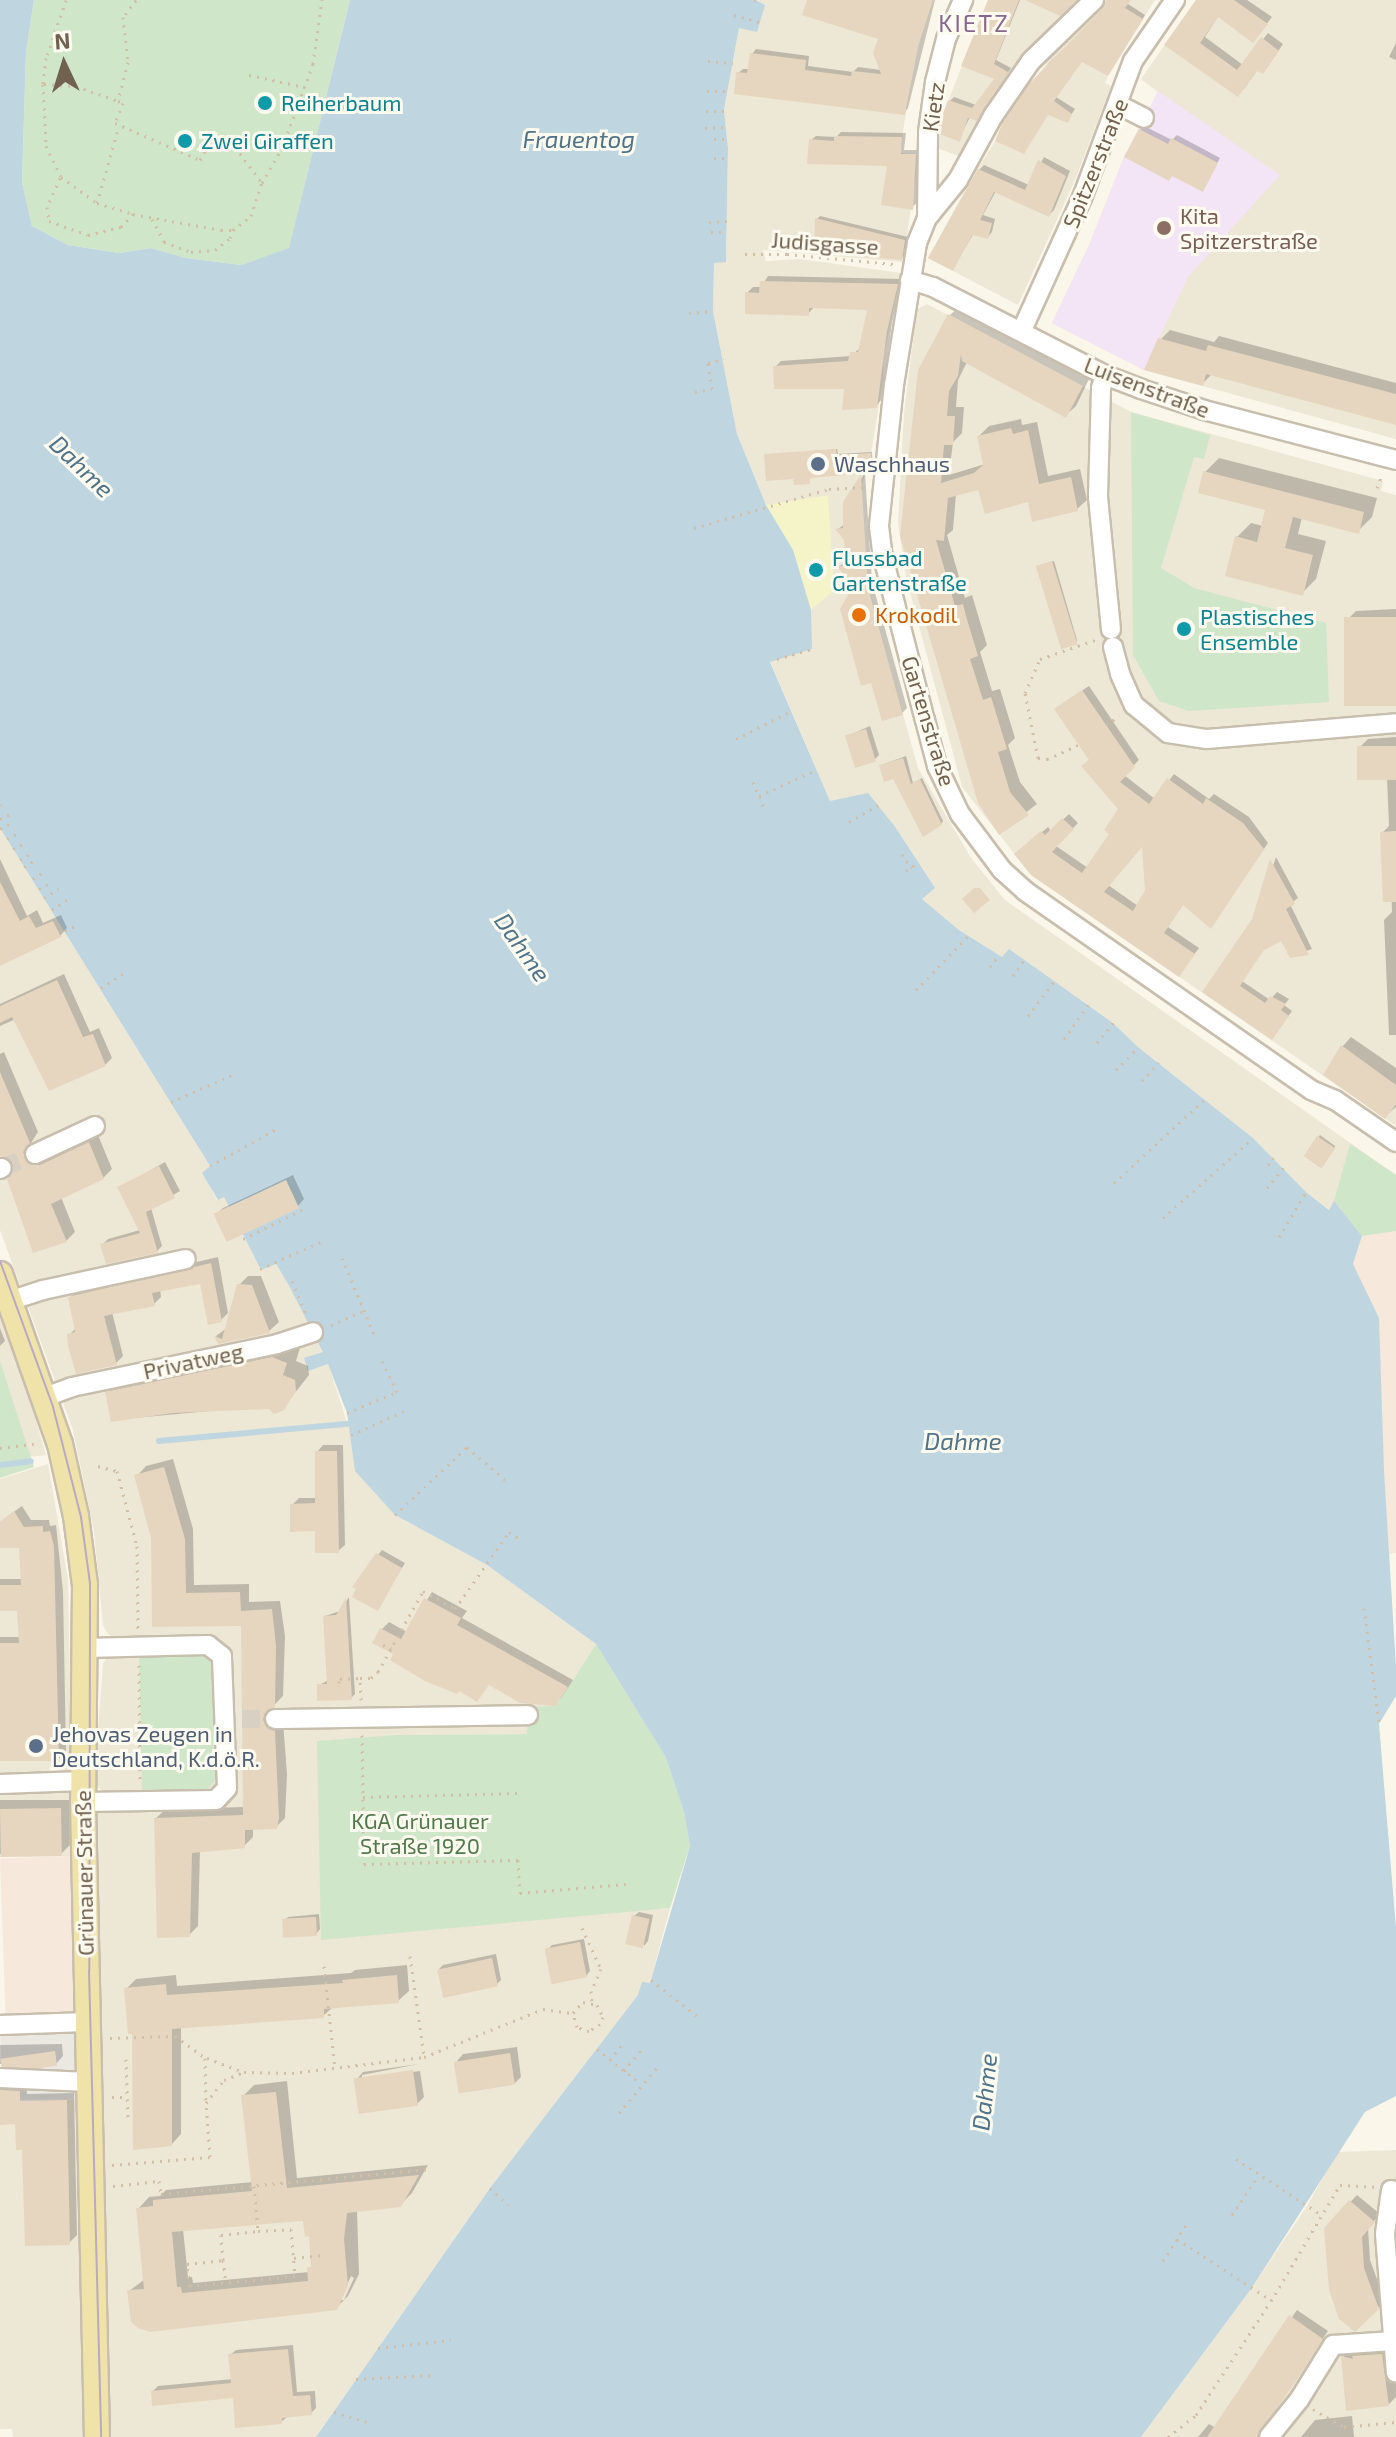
<!DOCTYPE html>
<html>
<head>
<meta charset="utf-8">
<style>
	body { margin:0 }
	#map { position:relative; width:1396px; height:2437px; overflow:hidden; background:#faf6e9; font-family:"Exo 2",sans-serif }
	div>[style] { position:absolute }
	.residential>* { inset:0; background:#ede7d5 }
	.commercial>* { inset:0; background:#f6e8db; transform-origin:0 0 }
	.industrial>* { inset:0; background:#ebe8e1; transform-origin:0 0 }
	.education>* { inset:0; background:#f3e5f6 }
	.green>* { inset:0; background:#cfe6c9 }
	.sand>* { inset:0; background:#f5f4c8 }
	.water>* { inset:0; background:#bfd6e1 }
	.shadow>* { inset:0; background:#0003; transform-origin:0 0 }
	.stream>* { height:6px; margin:-3px; padding:0 3px; transform-origin:3px; border-radius:3px; background:#bfd6e1 }
	.building>* { inset:0; background:#e7d6bf; transform-origin:0 0 }
	.minor-tunnel>* { height:18px; margin-top:-9px; transform-origin:0; background:repeating-linear-gradient(90deg,#d8d1c3 0 18px,transparent 0 27px) }
	.path>* { height:3px; margin-top:-1.5px; transform-origin:0; background:repeating-linear-gradient(90deg,#d1bfa7 0 2px,transparent 0 8px) }
	.roads { filter:drop-shadow(2px 0 #c8beae) drop-shadow(-2px 0 #c8beae) drop-shadow(0 2px #c8beae) drop-shadow(0 -2px #c8beae) }
	.minor>* { height:18px; margin:-9px; padding:0 9px; transform-origin:9px; border-radius:9px; background:#fff }
	.major>* { height:24px; margin:-12px; padding:0 12px; transform-origin:12px; border-radius:12px; background:#f0e3a9 }
	.tram>* { height:2px; margin:-1px; padding:0 1px; transform-origin:1px; border-radius:1px; background:#bba8c2 }
	.dots>* { width:22px; height:22px; translate:-50% -50%; box-sizing:border-box; border:4px solid #fdfaef; border-radius:50% }
	span { translate:-50% -50%; white-space:nowrap; text-align:center; line-height:1.15; -webkit-text-stroke:6px #fdfaef; paint-order:stroke }
	.culture-label { font-size:22px; color:#0d838f }
	.left { translate:0 -50%; text-align:left }
	.street-label { font-size:22px; color:#716250 }
	.education-label { font-size:22px; color:#785e54 }
	.service-label { font-size:22px; color:#4e5e75 }
	.food-label { font-size:22px; color:#c56008 }
	.park-label { font-size:22px; color:#517a4c }
	.neighbourhood-label { font-size:24px; color:#88678c; letter-spacing:2px }
	.water-label { font-size:24px; color:#4f7388; font-style:italic }
	.north { position:absolute; left:24px; top:24px; width:80px; height:80px; -webkit-text-stroke:6px #fdfaef; paint-order:stroke; rotate:356deg; font-size:22px; font-weight:700; line-height:32px; text-align:center; color:#716250 }
	.north::after { content:''; display:block; margin:auto; width:28px; height:36px; background:#716250; clip-path:polygon(50% 0,100% 100%,50% 72%,0 100%) }
</style>
</head>
<body>
<div id="map">
	<div class="residential">
		<div style="clip-path:polygon(756px 0,933px 0,917px 49px,903px 131px,901px 153px,918px 154px,918px 161px,903px 262px,763px 250px,766px 261px,800px 259px,901px 273px,884px 354px,883px 381px,871px 453px,872px 473px,865px 474px,861px 489px,862px 528px,868px 588px,918px 768px,971px 858px,1005px 900px,1396px 1175px,1396px 1231px,1362px 1236px,1334px 1202px,1330px 1210px,1306px 1192px,1253px 1138px,1138px 1047px,1113px 1023px,1009px 950px,1002px 957px,959px 930px,922px 899px,934px 887px,896px 828px,830px 801px,770px 661px,766px 505px,737px 434px,713px 311px,714px 262px,726px 261px,728px 148px,724px 111px,739px 28px,765px 5px)"></div>
		<div style="clip-path:polygon(988px 0,1082px 0,1025px 54px,985px 113px,964px 158px,937px 148px,936px 132px)"></div>
		<div style="clip-path:polygon(1103px 0,1155px 0,1108px 76px,1105px 83px,1111px 86px,1075px 180px,1018px 305px,928px 258px,970px 181px,1030px 86px,1067px 36px)"></div>
		<div style="clip-path:polygon(1196px 0,1396px 0,1396px 439px,1144px 370px,1052px 323px,1090px 243px,1124px 157px,1158px 92px,1141px 79px)"></div>
		<div style="clip-path:polygon(927px 304px,1131px 412px,1383px 481px,1381px 491px,1396px 495px,1396px 1126px,1031px 875px,962px 787px,906px 577px,898px 523px,904px 413px,917px 309px)"></div>
		<div style="clip-path:polygon(0 828px,210px 1166px,203px 1173px,217px 1200px,224px 1197px,261px 1270px,276px 1264px,288px 1284px,324px 1352px,308px 1370px,328px 1363px,351px 1435px,395px 1515px,487px 1565px,596px 1644px,556px 1706px,527px 1734px,397px 1735px,631px 1911px,670px 1908px,650px 1983px,490px 2188px,316px 2437px,107px 2437px,93px 1816px,99px 1809px,142px 1806px,142px 1791px,104px 1792px,94px 1784px,103px 1664px,118px 1640px,108px 1634px,103px 1625px,94px 1531px,73px 1430px,0 1230px)"></div>
		<div style="clip-path:polygon(0 1319px,22px 1373px,46px 1455px,0 1460px)"></div>
		<div style="clip-path:polygon(48px 1464px,68px 1579px,73px 1856px,0 1857px,0 1479px)"></div>
		<div style="clip-path:polygon(80px 2099px,88px 2437px,13px 2437px,12px 2429px,0 2429px,0 2102px)"></div>
		<div style="clip-path:polygon(1396px 2150px,1396px 2437px,1141px 2437px,1251px 2289px,1307px 2206px,1337px 2152px)"></div>
	</div>
	<div class="commercial">
		<div style="clip-path:polygon(1396px 1231px,1396px 1553px,1389px 1554px,1384px 1470px,1353px 1264px,1362px 1236px)"></div>
		<div style="left:73px;top:1856px;width:156px;height:73px;rotate:88deg"></div>
	</div>
	<div class="industrial">
		<div style="left:78px;top:2012px;width:87px;height:78px;rotate:89deg"></div>
	</div>
	<div class="education">
		<div style="clip-path:polygon(1158px 91px,1280px 175px,1188px 277px,1144px 370px,1052px 323px,1090px 243px,1124px 157px)"></div>
	</div>
	<div class="green">
		<div style="clip-path:polygon(34px 0,350px 0,289px 249px,241px 265px,186px 258px,151px 248px,119px 253px,68px 245px,32px 226px,22px 182px,26px 52px)"></div>
		<div style="clip-path:polygon(1131px 412px,1210px 435px,1204px 459px,1194px 457px,1161px 568px,1194px 588px,1326px 623px,1329px 702px,1189px 711px,1159px 701px,1133px 655px)"></div>
		<div style="clip-path:polygon(1350px 1144px,1396px 1175px,1396px 1231px,1362px 1236px,1334px 1201px)"></div>
		<div style="clip-path:polygon(0 1361px,34px 1467px,0 1478px)"></div>
		<div style="clip-path:polygon(596px 1644px,666px 1758px,684px 1811px,690px 1846px,670px 1908px,321px 1940px,317px 1741px,397px 1735px,527px 1734px,528px 1707px,556px 1706px)"></div>
		<div style="clip-path:polygon(139px 1654px,204px 1654px,211px 1660px,216px 1779px,208px 1789px,142px 1791px)"></div>
	</div>
	<div class="sand">
		<div style="clip-path:polygon(828px 495px,834px 590px,811px 610px,793px 550px,766px 505px)"></div>
	</div>
	<div class="water">
		<div style="clip-path:polygon(0 0,34px 0,26px 52px,22px 182px,32px 226px,68px 245px,119px 253px,151px 248px,186px 258px,241px 265px,289px 248px,350px 0,756px 0,765px 5px,757px 32px,739px 28px,724px 110px,728px 148px,726px 262px,714px 263px,713px 311px,737px 434px,766px 505px,793px 550px,811px 610px,812px 649px,770px 662px,830px 801px,868px 793px,896px 828px,935px 888px,922px 899px,959px 930px,1002px 957px,1009px 949px,1113px 1023px,1138px 1047px,1253px 1138px,1306px 1192px,1329px 1210px,1334px 1201px,1362px 1236px,1353px 1264px,1379px 1318px,1384px 1470px,1396px 1667px,1396px 1696px,1379px 1724px,1396px 1928px,1396px 2096px,1365px 2112px,1251px 2289px,1141px 2437px,316px 2437px,490px 2188px,638px 1995px,642px 1982px,650px 1983px,690px 1846px,684px 1812px,666px 1758px,596px 1644px,487px 1565px,395px 1515px,355px 1471px,347px 1413px,328px 1364px,308px 1371px,304px 1358px,323px 1352px,288px 1284px,276px 1264px,261px 1270px,224px 1197px,218px 1200px,202px 1173px,210px 1166px,0 828px)"></div>
	</div>
	<div class="shadow">
		<div style="clip-path:polygon(809px 0,935px 0,908px 108px,904px 113px,738px 73px,743px 69px,749px 69px,752px 54px,756px 49px,809px 56px,808px 66px,853px 72px,858px 67px,881px 70px,880px 37px)"></div>
		<div style="clip-path:polygon(992px 0,1020px 0,996px 60px,1011px 68px,980px 115px,970px 117px,959px 139px,950px 101px,954px 97px,976px 105px,998px 78px,964px 65px)"></div>
		<div style="clip-path:polygon(1107px 0,1130px 0,1128px 4px,1145px 15px,1111px 70px,1082px 60px,1056px 97px,1075px 109px,1067px 121px,1048px 113px,1005px 123px,1049px 63px,1105px 9px)"></div>
		<div style="clip-path:polygon(1198px 0,1247px 0,1272px 17px,1258px 35px,1219px 15px,1205px 37px,1243px 65px,1268px 33px,1283px 44px,1268px 66px,1258px 69px,1244px 89px,1167px 44px)"></div>
		<div style="clip-path:polygon(1396px 43px,1396px 60px,1389px 57px)"></div>
		<div style="clip-path:polygon(1144px 126px,1172px 140px,1177px 135px,1220px 158px,1202px 190px,1140px 130px)"></div>
		<div style="clip-path:polygon(841px 132px,906px 133px,904px 150px,920px 150px,917px 203px,912px 207px,889px 164px,811px 140px,816px 136px,836px 137px)"></div>
		<div style="clip-path:polygon(1044px 157px,1070px 171px,1054px 210px,1049px 215px,996px 191px,983px 215px,995px 219px,992px 232px,988px 237px,974px 233px,952px 269px,979px 170px,984px 165px,1029px 185px)"></div>
		<div style="clip-path:polygon(820px 216px,908px 237px,905px 255px,901px 258px,817px 219px)"></div>
		<div style="clip-path:polygon(768px 276px,903px 279px,892px 323px,882px 399px,876px 406px,847px 387px,775px 367px,781px 361px,851px 356px,861px 347px,869px 308px,814px 307px,808px 314px,747px 293px,753px 287px,761px 287px)"></div>
		<div style="clip-path:polygon(960px 306px,1091px 375px,1076px 406px,1066px 415px,967px 362px,958px 380px,956px 407px,964px 407px,962px 433px,953px 442px,949px 475px,985px 464px,979px 436px,989px 426px,1021px 419px,1022px 425px,1037px 422px,1048px 476px,1080px 469px,1087px 500px,1077px 509px,979px 487px,956px 494px,953px 530px,947px 535px,965px 598px,972px 595px,987px 645px,980px 652px,992px 691px,1000px 689px,1015px 738px,1008px 745px,1020px 782px,1037px 804px,1000px 832px,902px 536px,950px 315px)"></div>
		<div style="clip-path:polygon(1170px 330px,1214px 342px,1219px 336px,1396px 383px,1396px 423px,1213px 373px,1202px 384px,1160px 340px)"></div>
		<div style="clip-path:polygon(837px 449px,838px 454px,872px 452px,873px 469px,811px 476px,809px 482px,795px 477px,766px 455px)"></div>
		<div style="clip-path:polygon(1219px 458px,1377px 498px,1372px 517px,1358px 531px,1302px 517px,1298px 534px,1326px 541px,1316px 579px,1302px 593px,1237px 537px,1251px 523px,1263px 526px,1267px 508px,1205px 472px)"></div>
		<div style="clip-path:polygon(865px 473px,872px 582px,907px 708px,902px 713px,856px 586px,839px 566px,848px 562px,846px 539px,838px 529px,845px 524px,845px 502px)"></div>
		<div style="clip-path:polygon(1054px 561px,1077px 640px,1076px 642px,1040px 565px)"></div>
		<div style="clip-path:polygon(1396px 609px,1396px 704px,1346px 621px,1356px 611px)"></div>
		<div style="clip-path:polygon(evenodd,1089px 686px,1139px 760px,1124px 775px,1155px 799px,1174px 774px,1209px 799px,1214px 794px,1249px 817px,1268px 843px,1211px 927px,1184px 903px,1168px 927px,1199px 948px,1179px 975px,1022px 849px,1048px 827px,1051px 831px,1069px 814px,1078px 823px,1056px 846px,1088px 868px,1111px 834px,1121px 809px,1062px 704px,1089px 686px,1144px 843px,1147px 890px,1138px 906px,1108px 885px,1144px 843px)"></div>
		<div style="clip-path:polygon(870px 726px,879px 755px,875px 759px,847px 736px)"></div>
		<div style="clip-path:polygon(1396px 737px,1396px 1035px,1389px 1035px,1384px 920px,1392px 912px,1391px 876px,1382px 833px,1389px 826px,1387px 778px,1359px 748px,1368px 739px)"></div>
		<div style="clip-path:polygon(906px 756px,913px 783px,922px 778px,943px 821px,941px 824px,881px 765px)"></div>
		<div style="clip-path:polygon(1276px 857px,1298px 898px,1290px 904px,1312px 949px,1291px 956px,1281px 938px,1265px 948px,1242px 981px,1270px 1000px,1277px 992px,1289px 999px,1284px 1005px,1292px 1011px,1276px 1033px,1205px 992px,1254px 920px)"></div>
		<div style="clip-path:polygon(0 859px,27px 916px,37px 910px,43px 923px,61px 915px,67px 928px,60px 936px,0 963px)"></div>
		<div style="clip-path:polygon(64px 974px,90px 1032px,99px 1028px,112px 1058px,105px 1065px,16px 1019px,0 1026px,0 1004px)"></div>
		<div style="clip-path:polygon(1351px 1037px,1396px 1068px,1396px 1107px,1385px 1116px,1342px 1047px)"></div>
		<div style="clip-path:polygon(4px 1052px,38px 1132px,31px 1143px,38px 1156px,51px 1157px,98px 1135px,112px 1169px,103px 1178px,61px 1197px,75px 1232px,66px 1241px,14px 1174px,15px 1163px,0 1155px,0 1054px)"></div>
		<div style="left:1320px;top:1135px;width:19px;height:26px;rotate:36deg"></div>
		<div style="clip-path:polygon(165px 1162px,180px 1191px,151px 1208px,162px 1246px,157px 1251px,102px 1245px,108px 1239px,140px 1230px,120px 1188px)"></div>
		<div style="clip-path:polygon(293px 1175px,304px 1199px,298px 1206px,216px 1215px,223px 1208px)"></div>
		<div style="clip-path:polygon(218px 1257px,228px 1313px,221px 1320px,202px 1281px,160px 1289px,161px 1297px,154px 1304px,112px 1312px,123px 1356px,116px 1363px,69px 1335px,76px 1328px,70px 1298px,77px 1290px)"></div>
		<div style="clip-path:polygon(248px 1276px,261px 1276px,279px 1322px,269px 1331px,219px 1342px,216px 1336px,227px 1328px,239px 1285px)"></div>
		<div style="clip-path:polygon(0 1328px,5px 1341px,0 1346px)"></div>
		<div style="clip-path:polygon(288px 1344px,300px 1348px,296px 1361px,308px 1366px,309px 1375px,283px 1408px,253px 1407px,113px 1420px,108px 1393px,122px 1379px)"></div>
		<div style="clip-path:polygon(323px 1445px,343px 1445px,345px 1545px,338px 1551px,292px 1505px,299px 1498px,317px 1498px,317px 1452px)"></div>
		<div style="clip-path:polygon(173px 1459px,193px 1529px,194px 1585px,249px 1584px,249px 1602px,280px 1601px,285px 1636px,283px 1696px,271px 1708px,274px 1717px,283px 1722px,287px 1774px,285px 1818px,276px 1827px,253px 1828px,253px 1837px,244px 1846px,200px 1850px,198px 1926px,189px 1935px,156px 1818px,166px 1809px,245px 1807px,243px 1624px,154px 1625px,153px 1538px,137px 1476px,146px 1466px)"></div>
		<div style="clip-path:polygon(22px 1506px,31px 1520px,49px 1520px,50px 1526px,56px 1525px,63px 1591px,66px 1752px,59px 1759px,0 1759px,0 1637px,20px 1637px,19px 1609px,0 1609px,0 1579px,23px 1579px,21px 1545px,0 1543px,0 1522px)"></div>
		<div style="clip-path:polygon(382px 1550px,405px 1563px,377px 1609px,354px 1586px)"></div>
		<div style="clip-path:polygon(432px 1592px,467px 1611px,462px 1618px,573px 1680px,562px 1697px,555px 1704px,521px 1701px,490px 1684px,396px 1654px,382px 1629px,389px 1622px,407px 1632px)"></div>
		<div style="clip-path:polygon(349px 1597px,355px 1694px,351px 1698px,319px 1685px,329px 1680px,325px 1616px,340px 1611px)"></div>
		<div style="clip-path:polygon(0 1800px,69px 1800px,70px 1845px,61px 1854px,0 1854px)"></div>
		<div style="clip-path:polygon(639px 1912px,653px 1915px,648px 1941px,644px 1946px,634px 1916px)"></div>
		<div style="clip-path:polygon(319px 1914px,320px 1929px,316px 1934px,284px 1921px,288px 1917px)"></div>
		<div style="clip-path:polygon(584px 1939px,590px 1971px,586px 1976px,547px 1950px,552px 1945px)"></div>
		<div style="clip-path:polygon(496px 1954px,501px 1980px,497px 1984px,439px 1969px,443px 1965px)"></div>
		<div style="clip-path:polygon(407px 1965px,409px 1991px,398px 2001px,333px 2007px,323px 2016px,181px 2026px,181px 2134px,171px 2145px,134px 2032px,126px 1989px,136px 1979px,176px 1975px,177px 1986px,351px 1973px,355px 1970px)"></div>
		<div style="clip-path:polygon(62px 2044px,63px 2056px,56px 2064px,0 2064px,0 2045px)"></div>
		<div style="clip-path:polygon(517px 2047px,521px 2077px,514px 2084px,457px 2061px,463px 2054px)"></div>
		<div style="clip-path:polygon(419px 2064px,362px 2075px,362px 2079px,420px 2071px,424px 2097px,417px 2104px,357px 2079px,363px 2072px)"></div>
		<div style="clip-path:polygon(0 2078px,26px 2084px,27px 2094px,74px 2093px,77px 2235px,69px 2243px,24px 2148px,17px 2122px,0 2123px)"></div>
		<div style="clip-path:polygon(evenodd,287px 2081px,297px 2178px,428px 2165px,412px 2193px,400px 2205px,357px 2210px,359px 2274px,348px 2296px,344px 2300px,354px 2278px,351px 2276px,340px 2300px,344px 2300px,336px 2308px,129px 2291px,145px 2279px,138px 2209px,149px 2197px,160px 2196px,166px 2190px,253px 2182px,243px 2096px,254px 2085px,287px 2081px,305px 2218px,311px 2234px,313px 2264px,309px 2272px,193px 2283px,192px 2277px,188px 2277px,183px 2229px,305px 2218px)"></div>
		<div style="clip-path:polygon(1357px 2195px,1380px 2214px,1368px 2228px,1370px 2260px,1385px 2301px,1355px 2329px,1326px 2228px)"></div>
		<div style="clip-path:polygon(1297px 2310px,1328px 2331px,1265px 2421px,1263px 2434px,1259px 2437px,1198px 2437px,1209px 2424px,1216px 2428px)"></div>
		<div style="clip-path:polygon(1396px 2340px,1396px 2397px,1389px 2404px,1343px 2357px,1357px 2343px)"></div>
		<div style="clip-path:polygon(293px 2345px,297px 2392px,315px 2391px,316px 2408px,311px 2413px,287px 2417px,281px 2422px,235px 2396px,153px 2391px,158px 2386px,233px 2379px,230px 2355px,236px 2350px)"></div>
		<div style="clip-path:polygon(1352px 2416px,1354px 2437px,1301px 2437px,1315px 2420px)"></div>
	</div>
	<div class="stream">
		<div style="left:159px;top:1441px;width:200px;rotate:-5.2deg"></div>
		<div style="left:0;top:1465px;width:31px;rotate:-7deg"></div>
	</div>
	<div class="building">
		<div style="clip-path:polygon(807px 0,933px 0,918px 47px,905px 115px,734px 94px,736px 72px,747px 73px,750px 53px,806px 60px,805px 70px,851px 76px,852px 71px,881px 74px,873px 53px,878px 39px,802px 15px)"></div>
		<div style="clip-path:polygon(988px 0,1019px 0,994px 64px,1008px 72px,977px 121px,968px 118px,960px 142px,940px 134px,942px 116px,948px 100px,972px 108px,994px 79px,961px 66px)"></div>
		<div style="clip-path:polygon(1025px 0,1077px 0,1060px 16px)"></div>
		<div style="clip-path:polygon(1106px 0,1131px 0,1125px 8px,1143px 19px,1108px 76px,1082px 62px,1054px 101px,1072px 114px,1068px 123px,1048px 115px,1024px 154px,995px 141px,1003px 122px,1029px 84px,1102px 9px)"></div>
		<div style="clip-path:polygon(1196px 0,1234px 0,1268px 24px,1253px 43px,1218px 17px,1200px 43px,1237px 70px,1261px 37px,1279px 51px,1263px 74px,1257px 71px,1238px 97px,1164px 45px)"></div>
		<div style="clip-path:polygon(1139px 129px,1168px 144px,1171px 138px,1218px 163px,1203px 192px,1172px 176px,1169px 181px,1124px 157px)"></div>
		<div style="clip-path:polygon(834px 136px,902px 137px,901px 154px,916px 154px,913px 210px,881px 205px,887px 166px,807px 164px,809px 139px,834px 141px)"></div>
		<div style="clip-path:polygon(1038px 160px,1066px 176px,1049px 217px,994px 192px,980px 220px,992px 223px,988px 239px,972px 235px,953px 271px,928px 258px,978px 169px,1025px 190px)"></div>
		<div style="clip-path:polygon(815px 218px,905px 240px,902px 260px,814px 253px)"></div>
		<div style="clip-path:polygon(760px 281px,898px 284px,887px 331px,877px 408px,842px 410px,844px 389px,774px 389px,773px 366px,848px 361px,850px 352px,858px 352px,867px 310px,809px 308px,809px 316px,745px 314px,745px 292px,759px 293px)"></div>
		<div style="clip-path:polygon(948px 314px,1083px 386px,1066px 418px,962px 361px,961px 354px,958px 376px,949px 391px,947px 416px,955px 416px,953px 445px,944px 445px,941px 483px,974px 473px,983px 465px,977px 436px,1011px 428px,1013px 434px,1028px 430px,1039px 484px,1071px 477px,1078px 511px,1032px 522px,1028px 502px,985px 514px,978px 490px,948px 498px,944px 541px,936px 540px,955px 606px,963px 604px,966px 616px,978px 656px,970px 659px,983px 700px,991px 697px,1007px 749px,998px 752px,1010px 792px,1029px 815px,999px 835px,978px 803px,900px 536px,918px 370px)"></div>
		<div style="clip-path:polygon(1158px 338px,1206px 351px,1208px 345px,1396px 394px,1396px 425px,1206px 374px,1203px 386px,1144px 370px)"></div>
		<div style="clip-path:polygon(836px 449px,837px 455px,871px 453px,872px 473px,810px 478px,810px 484px,794px 485px,793px 479px,766px 481px,764px 454px)"></div>
		<div style="clip-path:polygon(1203px 471px,1364px 512px,1359px 534px,1293px 517px,1285px 548px,1313px 555px,1303px 596px,1225px 576px,1235px 536px,1257px 542px,1265px 510px,1198px 493px)"></div>
		<div style="clip-path:polygon(861px 474px,868px 588px,903px 715px,882px 721px,871px 683px,861px 686px,840px 609px,853px 586px,837px 566px,846px 566px,844px 540px,835px 529px,843px 528px,843px 502px)"></div>
		<div style="left:1052px;top:561px;width:87px;height:17px;rotate:73deg"></div>
		<div style="left:1396px;top:617px;width:89px;height:52px;rotate:90deg"></div>
		<div style="clip-path:polygon(evenodd,1082px 690px,1135px 767px,1120px 782px,1149px 804px,1167px 778px,1203px 804px,1206px 798px,1243px 823px,1264px 849px,1211px 929px,1183px 905px,1164px 933px,1195px 954px,1179px 977px,1031px 875px,1014px 854px,1041px 831px,1045px 835px,1062px 818px,1074px 829px,1052px 852px,1082px 873px,1109px 834px,1104px 830px,1118px 809px,1081px 766px,1089px 760px,1054px 709px,1082px 690px,1142px 847px,1145px 890px,1133px 911px,1104px 892px,1142px 847px)"></div>
		<div style="left:866px;top:729px;width:34px;height:22px;rotate:73deg"></div>
		<div style="left:1396px;top:746px;width:34px;height:39px;rotate:90deg"></div>
		<div style="clip-path:polygon(903px 758px,911px 784px,920px 779px,942px 825px,923px 837px,893px 779px,884px 782px,879px 765px)"></div>
		<div style="clip-path:polygon(1396px 831px,1396px 902px,1383px 902px,1380px 832px)"></div>
		<div style="clip-path:polygon(1270px 859px,1295px 904px,1286px 909px,1309px 955px,1290px 958px,1281px 941px,1263px 951px,1240px 986px,1265px 1003px,1270px 996px,1286px 1004px,1281px 1010px,1289px 1016px,1272px 1040px,1202px 992px,1252px 919px)"></div>
		<div style="clip-path:polygon(0 882px,20px 921px,29px 916px,36px 928px,53px 921px,61px 937px,0 966px)"></div>
		<div style="clip-path:polygon(974px 888px,980px 888px,990px 900px,974px 913px,962px 899px)"></div>
		<div style="clip-path:polygon(57px 980px,83px 1037px,93px 1034px,106px 1066px,49px 1091px,12px 1017px,0 1023px,0 1006px)"></div>
		<div style="clip-path:polygon(1341px 1045px,1396px 1085px,1396px 1104px,1385px 1119px,1323px 1075px)"></div>
		<div style="clip-path:polygon(0 1072px,30px 1143px,23px 1152px,28px 1163px,40px 1165px,89px 1142px,104px 1179px,51px 1204px,67px 1242px,33px 1253px,7px 1179px,12px 1174px,13px 1163px,0 1156px)"></div>
		<div style="left:1317px;top:1136px;width:22px;height:24px;rotate:34deg"></div>
		<div style="clip-path:polygon(159px 1166px,175px 1198px,146px 1212px,158px 1253px,106px 1264px,100px 1244px,140px 1233px,117px 1187px)"></div>
		<div style="left:286px;top:1180px;width:31px;height:80px;rotate:65deg"></div>
		<div style="clip-path:polygon(211px 1263px,222px 1322px,208px 1325px,200px 1284px,152px 1293px,155px 1306px,104px 1316px,117px 1365px,76px 1374px,68px 1346px,67px 1334px,75px 1332px,68px 1297px)"></div>
		<div style="clip-path:polygon(237px 1284px,252px 1285px,270px 1333px,218px 1344px,214px 1336px,222px 1339px)"></div>
		<div style="clip-path:polygon(272px 1357px,287px 1363px,283px 1375px,295px 1380px,296px 1391px,284px 1410px,274px 1414px,269px 1409px,173px 1413px,111px 1422px,105px 1392px)"></div>
		<div style="clip-path:polygon(315px 1451px,337px 1451px,339px 1553px,315px 1553px,315px 1531px,290px 1532px,290px 1504px,315px 1503px)"></div>
		<div style="clip-path:polygon(164px 1467px,185px 1539px,186px 1593px,240px 1592px,241px 1611px,272px 1609px,276px 1646px,275px 1707px,265px 1713px,263px 1720px,269px 1729px,275px 1731px,279px 1818px,277px 1829px,245px 1830px,245px 1848px,192px 1853px,190px 1937px,157px 1938px,154px 1818px,243px 1815px,241px 1626px,152px 1627px,151px 1538px,134px 1475px)"></div>
		<div style="clip-path:polygon(14px 1511px,24px 1527px,43px 1526px,43px 1532px,50px 1531px,54px 1546px,59px 1761px,0 1761px,0 1643px,19px 1643px,17px 1611px,0 1611px,0 1585px,21px 1585px,19px 1548px,0 1548px,0 1522px)"></div>
		<div style="clip-path:polygon(376px 1553px,402px 1568px,378px 1611px,352px 1597px,356px 1589px,352px 1587px)"></div>
		<div style="clip-path:polygon(346px 1598px,352px 1700px,317px 1701px,317px 1684px,327px 1684px,323px 1616px,336px 1615px)"></div>
		<div style="clip-path:polygon(424px 1598px,461px 1618px,457px 1625px,568px 1687px,556px 1706px,520px 1703px,489px 1685px,477px 1702px,459px 1691px,457px 1694px,425px 1681px,390px 1660px,393px 1654px,372px 1643px,380px 1628px,401px 1639px)"></div>
		<div style="left:61px;top:1808px;width:48px;height:61px;rotate:89deg"></div>
		<div style="left:632px;top:1915px;width:18px;height:30px;rotate:13deg"></div>
		<div style="left:316px;top:1917px;width:19px;height:34px;rotate:87deg"></div>
		<div style="left:580px;top:1942px;width:36px;height:36px;rotate:79deg"></div>
		<div style="left:492px;top:1958px;width:29px;height:56px;rotate:78deg"></div>
		<div style="clip-path:polygon(397px 1975px,399px 2003px,324px 2009px,324px 2018px,172px 2029px,172px 2146px,133px 2150px,132px 2034px,128px 2034px,124px 1988px,166px 1984px,167px 1995px,343px 1983px,342px 1980px)"></div>
		<div style="left:55px;top:2051px;width:15px;height:55px;rotate:82deg"></div>
		<div style="left:510px;top:2053px;width:32px;height:57px;rotate:81deg"></div>
		<div style="left:413px;top:2070px;width:36px;height:60px;rotate:82deg"></div>
		<div style="clip-path:polygon(0 2090px,20px 2091px,20px 2101px,67px 2100px,70px 2245px,25px 2246px,22px 2150px,16px 2150px,15px 2124px,0 2125px)"></div>
		<div style="clip-path:polygon(evenodd,276px 2092px,287px 2188px,419px 2175px,401px 2207px,347px 2213px,344px 2239px,348px 2286px,337px 2310px,150px 2332px,138px 2328px,131px 2322px,127px 2290px,144px 2289px,136px 2208px,153px 2206px,153px 2200px,252px 2191px,241px 2095px,276px 2092px,303px 2221px,305px 2237px,309px 2236px,311px 2267px,307px 2267px,308px 2281px,182px 2293px,181px 2287px,177px 2287px,172px 2232px,303px 2221px)"></div>
		<div style="clip-path:polygon(1349px 2200px,1375px 2222px,1362px 2237px,1364px 2268px,1379px 2309px,1355px 2332px,1339px 2319px,1329px 2290px,1324px 2228px)"></div>
		<div style="clip-path:polygon(1289px 2315px,1323px 2339px,1300px 2375px,1257px 2437px,1207px 2437px)"></div>
		<div style="clip-path:polygon(288px 2349px,293px 2396px,310px 2395px,312px 2415px,282px 2418px,282px 2424px,235px 2428px,233px 2398px,152px 2406px,151px 2391px,231px 2383px,228px 2354px)"></div>
		<div style="clip-path:polygon(1382px 2354px,1389px 2406px,1346px 2411px,1341px 2356px,1353px 2359px,1352px 2356px)"></div>
	</div>
	<div class="minor-tunnel">
		<div style="left:2px;top:1168px;width:36px;rotate:-23deg"></div>
		<div style="left:242px;top:1719px;width:33px"></div>
	</div>
	<div class="path">
		<div style="left:66px;top:0;width:61px;rotate:109deg"></div>
		<div style="left:46px;top:58px;width:26px;rotate:97deg"></div>
		<div style="left:43px;top:84px;width:62px;rotate:87.2deg"></div>
		<div style="left:46px;top:146px;width:34px;rotate:64deg"></div>
		<div style="left:61px;top:177px;width:44px;rotate:35.8deg"></div>
		<div style="left:97px;top:203px;width:38px;rotate:17deg"></div>
		<div style="left:133px;top:214px;width:89px;rotate:10.3deg"></div>
		<div style="left:221px;top:230px;width:12px"></div>
		<div style="left:233px;top:230px;width:23px;rotate:-38deg"></div>
		<div style="left:251px;top:216px;width:35px;rotate:-72deg"></div>
		<div style="left:262px;top:183px;width:40px;rotate:-60.3deg"></div>
		<div style="left:282px;top:148px;width:90px;rotate:-69.7deg"></div>
		<div style="left:313px;top:64px;width:65px;rotate:-82deg"></div>
		<div style="left:136px;top:0;width:21px;rotate:127deg"></div>
		<div style="left:123px;top:17px;width:45px;rotate:83.7deg"></div>
		<div style="left:128px;top:62px;width:40px;rotate:104.4deg"></div>
		<div style="left:118px;top:101px;width:5px;rotate:22deg"></div>
		<div style="left:123px;top:103px;width:22px;rotate:112deg"></div>
		<div style="left:115px;top:123px;width:93px;rotate:23.5deg"></div>
		<div style="left:200px;top:160px;width:29px;rotate:-61deg"></div>
		<div style="left:214px;top:135px;width:24px;rotate:30deg"></div>
		<div style="left:235px;top:147px;width:45px;rotate:53.1deg"></div>
		<div style="left:754px;top:0;width:2px;rotate:27deg"></div>
		<div style="left:734px;top:15px;width:27px;rotate:15deg"></div>
		<div style="left:708px;top:61px;width:25px;rotate:5deg"></div>
		<div style="left:249px;top:75px;width:57px;rotate:12.1deg"></div>
		<div style="left:44px;top:84px;width:32px;rotate:4deg"></div>
		<div style="left:76px;top:86px;width:45px;rotate:19.7deg"></div>
		<div style="left:707px;top:91px;width:21px"></div>
		<div style="left:706px;top:111px;width:18px"></div>
		<div style="left:705px;top:128px;width:20px;rotate:-3deg"></div>
		<div style="left:714px;top:139px;width:13px"></div>
		<div style="left:714px;top:158px;width:13px"></div>
		<div style="left:60px;top:178px;width:32px;rotate:114deg"></div>
		<div style="left:47px;top:207px;width:14px;rotate:82deg"></div>
		<div style="left:49px;top:221px;width:41px;rotate:19.7deg"></div>
		<div style="left:88px;top:235px;width:34px;rotate:-14deg"></div>
		<div style="left:121px;top:227px;width:18px;rotate:-47deg"></div>
		<div style="left:97px;top:203px;width:80px;rotate:-74.1deg"></div>
		<div style="left:152px;top:219px;width:26px;rotate:62deg"></div>
		<div style="left:164px;top:242px;width:29px;rotate:20deg"></div>
		<div style="left:191px;top:252px;width:24px;rotate:-5deg"></div>
		<div style="left:215px;top:250px;width:19px;rotate:-39deg"></div>
		<div style="left:230px;top:238px;width:9px;rotate:-69deg"></div>
		<div style="left:709px;top:222px;width:18px;rotate:-3deg"></div>
		<div style="left:711px;top:232px;width:16px"></div>
		<div style="left:745px;top:254px;width:42px"></div>
		<div style="left:787px;top:254px;width:107px;rotate:5.3deg"></div>
		<div style="left:689px;top:313px;width:24px;rotate:-5deg"></div>
		<div style="left:695px;top:392px;width:17px;rotate:-10deg"></div>
		<div style="left:712px;top:389px;width:26px;rotate:-99deg"></div>
		<div style="left:708px;top:363px;width:16px;rotate:-15deg"></div>
		<div style="left:1377px;top:488px;width:12px;rotate:-70deg"></div>
		<div style="left:694px;top:528px;width:141px;rotate:-16.1deg"></div>
		<div style="left:829px;top:489px;width:36px;rotate:-3deg"></div>
		<div style="left:777px;top:659px;width:36px;rotate:-16deg"></div>
		<div style="left:1106px;top:725px;width:16px;rotate:-35deg"></div>
		<div style="left:736px;top:739px;width:62px;rotate:-27deg"></div>
		<div style="left:1078px;top:745px;width:33px;rotate:155deg"></div>
		<div style="left:1048px;top:759px;width:10px;rotate:-174deg"></div>
		<div style="left:1038px;top:758px;width:66px;rotate:-101.3deg"></div>
		<div style="left:1025px;top:693px;width:37px;rotate:-66deg"></div>
		<div style="left:1040px;top:659px;width:61px;rotate:-19deg"></div>
		<div style="left:753px;top:782px;width:28px;rotate:67deg"></div>
		<div style="left:759px;top:796px;width:63px;rotate:-24.5deg"></div>
		<div style="left:0;top:805px;width:1px;rotate:-45deg"></div>
		<div style="left:0;top:819px;width:10px;rotate:-24deg"></div>
		<div style="left:849px;top:822px;width:34px;rotate:-30deg"></div>
		<div style="left:0;top:829px;width:15px;rotate:-28deg"></div>
		<div style="left:7px;top:839px;width:13px;rotate:-27deg"></div>
		<div style="left:13px;top:849px;width:13px;rotate:-27deg"></div>
		<div style="left:902px;top:854px;width:17px;rotate:57deg"></div>
		<div style="left:20px;top:860px;width:14px;rotate:-30deg"></div>
		<div style="left:24px;top:867px;width:15px;rotate:-32deg"></div>
		<div style="left:906px;top:871px;width:14px;rotate:-36deg"></div>
		<div style="left:33px;top:879px;width:14px;rotate:-34deg"></div>
		<div style="left:39px;top:889px;width:15px;rotate:-28deg"></div>
		<div style="left:44px;top:898px;width:17px;rotate:-33deg"></div>
		<div style="left:52px;top:910px;width:19px;rotate:-35deg"></div>
		<div style="left:65px;top:931px;width:16px;rotate:-27deg"></div>
		<div style="left:990px;top:967px;width:15px;rotate:-53deg"></div>
		<div style="left:1013px;top:976px;width:19px;rotate:-55deg"></div>
		<div style="left:101px;top:988px;width:27px;rotate:-33deg"></div>
		<div style="left:916px;top:990px;width:74px;rotate:-46.1deg"></div>
		<div style="left:1028px;top:1016px;width:45px;rotate:-53.1deg"></div>
		<div style="left:1064px;top:1039px;width:42px;rotate:-54.8deg"></div>
		<div style="left:1097px;top:1043px;width:26px;rotate:-51deg"></div>
		<div style="left:1116px;top:1070px;width:32px;rotate:-46deg"></div>
		<div style="left:1142px;top:1081px;width:25px;rotate:-48deg"></div>
		<div style="left:171px;top:1102px;width:67px;rotate:-23.9deg"></div>
		<div style="left:1268px;top:1165px;width:9px;rotate:-54deg"></div>
		<div style="left:210px;top:1166px;width:78px;rotate:-29.2deg"></div>
		<div style="left:1114px;top:1183px;width:124px;rotate:-42.7deg"></div>
		<div style="left:1267px;top:1188px;width:26px;rotate:-51deg"></div>
		<div style="left:1163px;top:1218px;width:120px;rotate:-41.6deg"></div>
		<div style="left:1279px;top:1237px;width:52px;rotate:-59deg"></div>
		<div style="left:243px;top:1239px;width:66px;rotate:-26.2deg"></div>
		<div style="left:342px;top:1258px;width:82px;rotate:67.2deg"></div>
		<div style="left:260px;top:1269px;width:69px;rotate:-24deg"></div>
		<div style="left:292px;top:1281px;width:39px;rotate:67deg"></div>
		<div style="left:331px;top:1325px;width:36px;rotate:-23deg"></div>
		<div style="left:347px;top:1413px;width:54px;rotate:-22.8deg"></div>
		<div style="left:397px;top:1392px;width:39px;rotate:-116deg"></div>
		<div style="left:351px;top:1435px;width:58px;rotate:-24.4deg"></div>
		<div style="left:0;top:1448px;width:34px;rotate:-7deg"></div>
		<div style="left:98px;top:1466px;width:20px;rotate:15deg"></div>
		<div style="left:117px;top:1471px;width:78px;rotate:75.1deg"></div>
		<div style="left:137px;top:1546px;width:84px;rotate:89.3deg"></div>
		<div style="left:395px;top:1515px;width:99px;rotate:-43.4deg"></div>
		<div style="left:467px;top:1447px;width:55px;rotate:40.6deg"></div>
		<div style="left:1364px;top:1608px;width:117px;rotate:82.6deg"></div>
		<div style="left:383px;top:1645px;width:9px;rotate:21deg"></div>
		<div style="left:139px;top:1665px;width:117px;rotate:89.5deg"></div>
		<div style="left:339px;top:1683px;width:4px;rotate:-76deg"></div>
		<div style="left:340px;top:1679px;width:20px;rotate:-3deg"></div>
		<div style="left:361px;top:1700px;width:22px;rotate:-93deg"></div>
		<div style="left:360px;top:1678px;width:11px"></div>
		<div style="left:371px;top:1678px;width:9px;rotate:-41deg"></div>
		<div style="left:378px;top:1672px;width:93px;rotate:-60.9deg"></div>
		<div style="left:423px;top:1591px;width:37px;rotate:29deg"></div>
		<div style="left:455px;top:1609px;width:94px;rotate:-55deg"></div>
		<div style="left:509px;top:1532px;width:15px;rotate:32deg"></div>
		<div style="left:362px;top:1735px;width:129px;rotate:89.1deg"></div>
		<div style="left:364px;top:1864px;width:154px;rotate:-1.5deg"></div>
		<div style="left:518px;top:1860px;width:33px;rotate:87deg"></div>
		<div style="left:520px;top:1893px;width:106px;rotate:-4.9deg"></div>
		<div style="left:363px;top:1797px;width:157px;rotate:-1.5deg"></div>
		<div style="left:582px;top:1928px;width:45px;rotate:65.1deg"></div>
		<div style="left:601px;top:1969px;width:24px;rotate:114deg"></div>
		<div style="left:591px;top:1991px;width:11px;rotate:85deg"></div>
		<div style="left:410px;top:1956px;width:100px;rotate:82deg"></div>
		<div style="left:324px;top:1966px;width:104px;rotate:83.9deg"></div>
		<div style="left:651px;top:1980px;width:58px;rotate:38deg"></div>
		<div style="left:110px;top:2038px;width:65px;rotate:-1.8deg"></div>
		<div style="left:175px;top:2036px;width:37px;rotate:36deg"></div>
		<div style="left:205px;top:2058px;width:45px;rotate:88.7deg"></div>
		<div style="left:597px;top:2049px;width:56px;rotate:38.5deg"></div>
		<div style="left:207px;top:2058px;width:40px;rotate:21deg"></div>
		<div style="left:126px;top:2059px;width:61px;rotate:88.1deg"></div>
		<div style="left:610px;top:2060px;width:24px;rotate:-52deg"></div>
		<div style="left:624px;top:2071px;width:27px;rotate:-51deg"></div>
		<div style="left:112px;top:2097px;width:15px"></div>
		<div style="left:619px;top:2113px;width:62px;rotate:-50.2deg"></div>
		<div style="left:1236px;top:2159px;width:103px;rotate:33.1deg"></div>
		<div style="left:112px;top:2165px;width:98px;rotate:-4.7deg"></div>
		<div style="left:210px;top:2157px;width:54px;rotate:-94.2deg"></div>
		<div style="left:206px;top:2103px;width:29px;rotate:-52deg"></div>
		<div style="left:224px;top:2080px;width:22px;rotate:-22deg"></div>
		<div style="left:244px;top:2072px;width:48px;rotate:1.2deg"></div>
		<div style="left:292px;top:2073px;width:133px;rotate:-6.9deg"></div>
		<div style="left:424px;top:2057px;width:128px;rotate:-22deg"></div>
		<div style="left:543px;top:2009px;width:30px;rotate:8deg"></div>
		<div style="left:573px;top:2013px;width:15px;rotate:-48deg"></div>
		<div style="left:583px;top:2002px;width:14px;rotate:12deg"></div>
		<div style="left:597px;top:2005px;width:13px;rotate:63deg"></div>
		<div style="left:603px;top:2017px;width:8px;rotate:113deg"></div>
		<div style="left:600px;top:2024px;width:13px;rotate:148deg"></div>
		<div style="left:589px;top:2031px;width:13px;rotate:-162deg"></div>
		<div style="left:577px;top:2027px;width:15px;rotate:-106deg"></div>
		<div style="left:113px;top:2186px;width:46px;rotate:-6.2deg"></div>
		<div style="left:159px;top:2181px;width:13px;rotate:81deg"></div>
		<div style="left:161px;top:2194px;width:268px;rotate:-5.3deg"></div>
		<div style="left:254px;top:2186px;width:45px;rotate:84.9deg"></div>
		<div style="left:258px;top:2231px;width:33px;rotate:-3deg"></div>
		<div style="left:291px;top:2229px;width:47px;rotate:85.1deg"></div>
		<div style="left:295px;top:2276px;width:105px;rotate:174.6deg"></div>
		<div style="left:190px;top:2286px;width:22px;rotate:-98deg"></div>
		<div style="left:187px;top:2264px;width:36px;rotate:-6deg"></div>
		<div style="left:223px;top:2260px;width:25px;rotate:-95deg"></div>
		<div style="left:221px;top:2235px;width:37px;rotate:-6deg"></div>
		<div style="left:490px;top:2188px;width:25px;rotate:42deg"></div>
		<div style="left:1232px;top:2215px;width:48px;rotate:-56deg"></div>
		<div style="left:1177px;top:2239px;width:112px;rotate:33deg"></div>
		<div style="left:294px;top:2258px;width:27px;rotate:-6deg"></div>
		<div style="left:223px;top:2260px;width:23px;rotate:83deg"></div>
		<div style="left:1163px;top:2261px;width:46px;rotate:-57.3deg"></div>
		<div style="left:378px;top:2348px;width:73px;rotate:-6.3deg"></div>
		<div style="left:356px;top:2379px;width:79px;rotate:-2.9deg"></div>
		<div style="left:1313px;top:2409px;width:36px;rotate:30deg"></div>
		<div style="left:1344px;top:2427px;width:52px;rotate:-5.5deg"></div>
		<div style="left:334px;top:2412px;width:34px;rotate:17deg"></div>
		<div style="left:1168px;top:2437px;width:36px;rotate:-38deg"></div>
		<div style="left:1196px;top:2415px;width:136px;rotate:-56.7deg"></div>
		<div style="left:1271px;top:2301px;width:135px;rotate:-59.3deg"></div>
		<div style="left:1340px;top:2185px;width:35px;rotate:3deg"></div>
	</div>
	<div class="roads">
		<div class="minor">
			<div style="left:1094px;top:0;width:88px;rotate:135.9deg"></div>
			<div style="left:1031px;top:61px;width:67px;rotate:124.6deg"></div>
			<div style="left:993px;top:116px;width:73px;rotate:118.7deg"></div>
			<div style="left:958px;top:180px;width:49px;rotate:129.2deg"></div>
			<div style="left:927px;top:218px;width:27px;rotate:112deg"></div>
			<div style="left:917px;top:243px;width:144px;rotate:99.2deg"></div>
			<div style="left:894px;top:385px;width:142px;rotate:96.1deg"></div>
			<div style="left:879px;top:526px;width:31px;rotate:83deg"></div>
			<div style="left:883px;top:557px;width:168px;rotate:75.6deg"></div>
			<div style="left:925px;top:720px;width:48px;rotate:75.4deg"></div>
			<div style="left:937px;top:766px;width:53px;rotate:64.4deg"></div>
			<div style="left:960px;top:814px;width:70px;rotate:53.1deg"></div>
			<div style="left:1002px;top:870px;width:31px;rotate:42deg"></div>
			<div style="left:1025px;top:891px;width:348px;rotate:34.8deg"></div>
			<div style="left:1311px;top:1090px;width:26px;rotate:23deg"></div>
			<div style="left:1335px;top:1100px;width:74px;rotate:34.5deg"></div>
			<div style="left:1119px;top:105px;width:28px;rotate:27deg"></div>
			<div style="left:927px;top:218px;width:86px;rotate:-89.3deg"></div>
			<div style="left:928px;top:132px;width:50px;rotate:-82deg"></div>
			<div style="left:935px;top:82px;width:44px;rotate:-75.7deg"></div>
			<div style="left:946px;top:39px;width:43px;rotate:-66.4deg"></div>
			<div style="left:910px;top:280px;width:24px;rotate:17deg"></div>
			<div style="left:933px;top:287px;width:193px;rotate:27.1deg"></div>
			<div style="left:1105px;top:375px;width:39px;rotate:21deg"></div>
			<div style="left:1141px;top:389px;width:66px;rotate:18.4deg"></div>
			<div style="left:1204px;top:410px;width:198px;rotate:14.6deg"></div>
			<div style="left:1022px;top:330px;width:145px;rotate:-65.6deg"></div>
			<div style="left:1082px;top:198px;width:146px;rotate:-69.6deg"></div>
			<div style="left:1133px;top:61px;width:74px;rotate:-55.5deg"></div>
			<div style="left:1105px;top:375px;width:14px;rotate:107deg"></div>
			<div style="left:1101px;top:388px;width:109px;rotate:91.6deg"></div>
			<div style="left:1098px;top:497px;width:133px;rotate:84.4deg"></div>
			<div style="left:1113px;top:647px;width:28px;rotate:75deg"></div>
			<div style="left:1120px;top:674px;width:34px;rotate:66deg"></div>
			<div style="left:1134px;top:705px;width:44px;rotate:39.5deg"></div>
			<div style="left:1168px;top:733px;width:39px;rotate:9deg"></div>
			<div style="left:1207px;top:739px;width:190px;rotate:-4.8deg"></div>
			<div style="left:35px;top:1154px;width:66px;rotate:-25deg"></div>
			<div style="left:0;top:1169px;width:2px;rotate:-27deg"></div>
			<div style="left:9px;top:1301px;width:36px;rotate:-18deg"></div>
			<div style="left:43px;top:1290px;width:146px;rotate:-12.2deg"></div>
			<div style="left:45px;top:1397px;width:29px;rotate:-20deg"></div>
			<div style="left:72px;top:1387px;width:209px;rotate:-11.8deg"></div>
			<div style="left:277px;top:1344px;width:38px;rotate:-18deg"></div>
			<div style="left:275px;top:1719px;width:253px;rotate:-0.9deg"></div>
			<div style="left:0;top:1784px;width:83px;rotate:-2.1deg"></div>
			<div style="left:83px;top:1802px;width:133px;rotate:-0.9deg"></div>
			<div style="left:216px;top:1800px;width:16px;rotate:-47deg"></div>
			<div style="left:227px;top:1788px;width:132px;rotate:-92.2deg"></div>
			<div style="left:222px;top:1656px;width:18px;rotate:-142deg"></div>
			<div style="left:208px;top:1645px;width:123px;rotate:178.6deg"></div>
			<div style="left:0;top:2025px;width:87px;rotate:-2deg"></div>
			<div style="left:0;top:2078px;width:88px;rotate:2.6deg"></div>
			<div style="left:1391px;top:2190px;width:44px;rotate:97.8deg"></div>
			<div style="left:1385px;top:2234px;width:139px;rotate:85.5deg"></div>
			<div style="left:1269px;top:2437px;width:48px;rotate:-51deg"></div>
			<div style="left:1299px;top:2400px;width:65px;rotate:-58.3deg"></div>
			<div style="left:1333px;top:2345px;width:60px;rotate:-3.8deg"></div>
		</div>
		<div class="major">
			<div style="left:0;top:1274px;width:180px;rotate:70.6deg"></div>
			<div style="left:60px;top:1444px;width:74px;rotate:77.5deg"></div>
			<div style="left:76px;top:1516px;width:70px;rotate:82.6deg"></div>
			<div style="left:85px;top:1585px;width:217px;rotate:90.5deg"></div>
			<div style="left:83px;top:1802px;width:635px;rotate:88.74deg"></div>
		</div>
	</div>
	<div class="tram">
		<div style="left:0;top:1261px;width:155px;rotate:70deg"></div>
		<div style="left:53px;top:1407px;width:114px;rotate:75.7deg"></div>
		<div style="left:81px;top:1517px;width:68px;rotate:82.3deg"></div>
		<div style="left:90px;top:1584px;width:387px;rotate:90.1deg"></div>
		<div style="left:89px;top:1971px;width:466px;rotate:88.5deg"></div>
	</div>
	<div class="dots">
		<div style="left:265px;top:103px;background:#0f9aa8"></div>
		<div style="left:185px;top:141px;background:#0f9aa8"></div>
		<div style="left:1164px;top:228px;background:#8d6e63"></div>
		<div style="left:818px;top:464px;background:#5c6f8a"></div>
		<div style="left:816px;top:570px;background:#0f9aa8"></div>
		<div style="left:859px;top:615px;background:#e8710a"></div>
		<div style="left:1184px;top:629px;background:#0f9aa8"></div>
		<div style="left:36px;top:1746px;background:#5c6f8a"></div>
	</div>
	<div class="culture-label">
		<span class="left" style="left:281px;top:103px">Reiherbaum</span>
		<span class="left" style="left:201px;top:141px">Zwei Giraffen</span>
		<span class="left" style="left:832px;top:570px">Flussbad<br>Gartenstraße</span>
		<span class="left" style="left:1200px;top:629px">Plastisches<br>Ensemble</span>
	</div>
	<div class="street-label">
		<span style="left:933px;top:107px;rotate:-82deg">Kietz</span>
		<span style="left:1095px;top:163px;rotate:-68deg">Spitzerstraße</span>
		<span style="left:825px;top:243px;rotate:4deg">Judisgasse</span>
		<span style="left:1147px;top:387px;rotate:21deg">Luisenstraße</span>
		<span style="left:929px;top:721px;rotate:73deg">Gartenstraße</span>
		<span style="left:193px;top:1361px;rotate:-12deg">Privatweg</span>
		<span style="left:84px;top:1873px;rotate:-91deg">Grünauer Straße</span>
	</div>
	<div class="education-label">
		<span class="left" style="left:1180px;top:228px">Kita<br>Spitzerstraße</span>
	</div>
	<div class="service-label">
		<span class="left" style="left:834px;top:464px">Waschhaus</span>
		<span class="left" style="left:52px;top:1746px">Jehovas Zeugen in<br>Deutschland, K.d.ö.R.</span>
	</div>
	<div class="food-label">
		<span class="left" style="left:875px;top:615px">Krokodil</span>
	</div>
	<div class="park-label">
		<span style="left:420px;top:1833px">KGA Grünauer<br>Straße 1920</span>
	</div>
	<div class="neighbourhood-label">
		<span style="left:974px;top:23px">KIETZ</span>
	</div>
	<div class="water-label">
		<span style="left:579px;top:139px">Frauentog</span>
		<span style="left:82px;top:466px;rotate:44deg">Dahme</span>
		<span style="left:523px;top:947px;rotate:55deg">Dahme</span>
		<span style="left:963px;top:1441px">Dahme</span>
		<span style="left:984px;top:2092px;rotate:-84deg">Dahme</span>
	</div>
	<div class="north">N</div>
</div>
</body>
</html>
